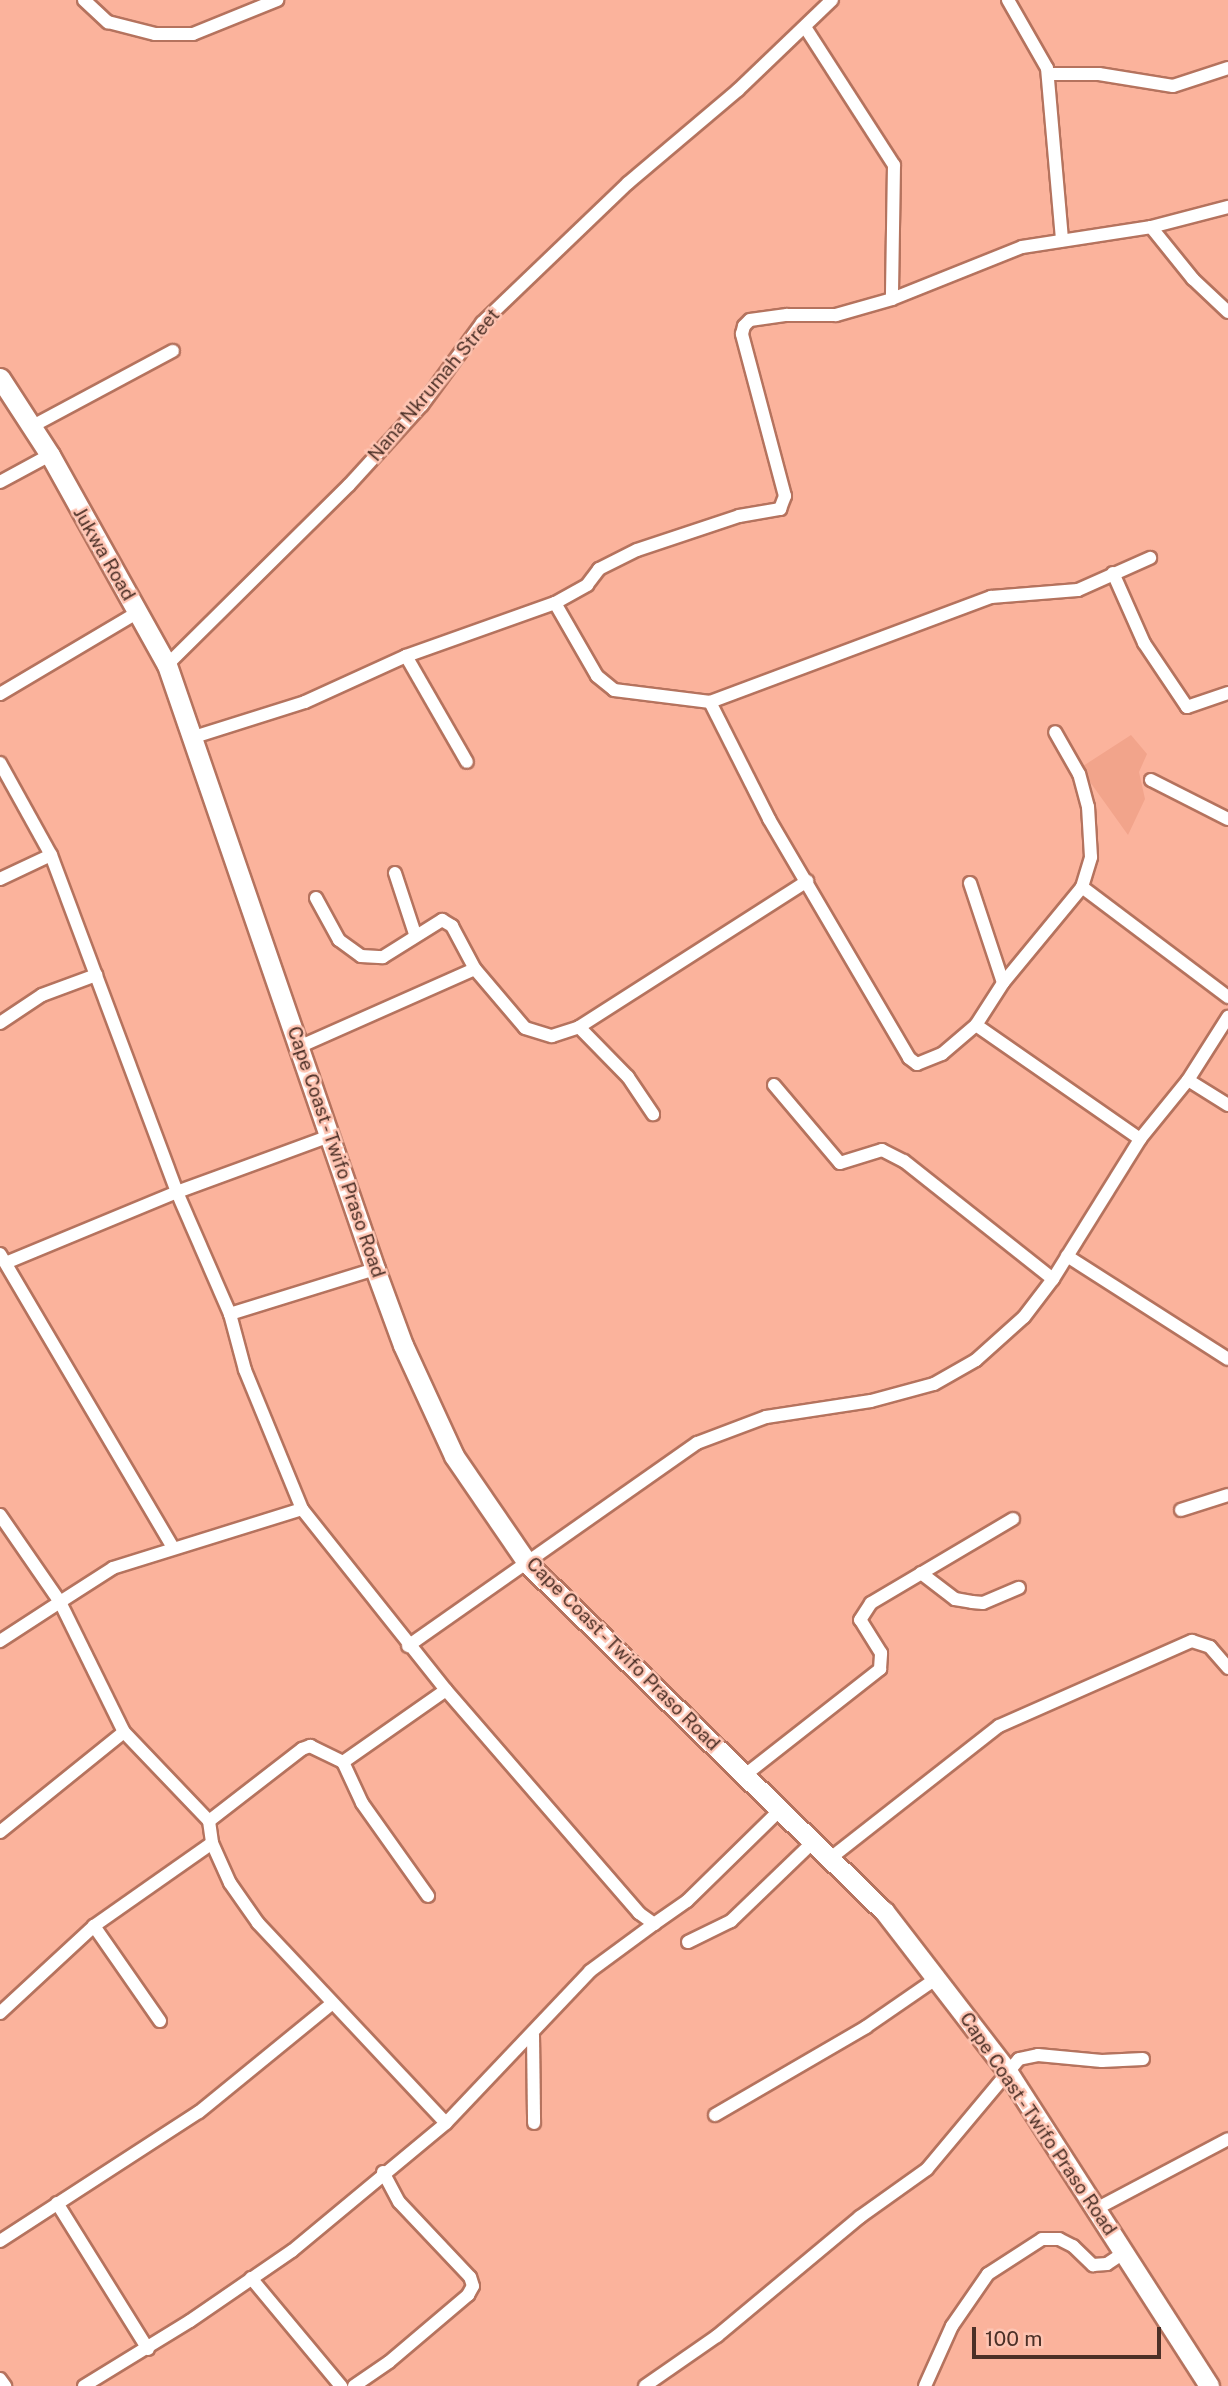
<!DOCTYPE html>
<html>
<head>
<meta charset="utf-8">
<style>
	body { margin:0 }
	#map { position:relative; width:1228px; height:2386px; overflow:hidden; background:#fbb39c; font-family:"Public Sans",sans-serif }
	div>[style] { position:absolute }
	.built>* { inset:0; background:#f2a48b }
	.roads { filter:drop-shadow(2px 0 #b5735e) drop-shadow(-2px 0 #b5735e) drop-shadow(0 2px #b5735e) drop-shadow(0 -2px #b5735e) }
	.minor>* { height:12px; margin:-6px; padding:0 6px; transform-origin:6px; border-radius:6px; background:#fff }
	.secondary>* { height:19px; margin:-9.5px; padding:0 9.5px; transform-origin:9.5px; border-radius:9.5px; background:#fff }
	span { translate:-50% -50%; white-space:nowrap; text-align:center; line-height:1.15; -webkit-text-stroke:5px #fec4b2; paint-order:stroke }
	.street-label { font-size:19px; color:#4c3027 }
	.scale { position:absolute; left:972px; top:2327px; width:189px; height:32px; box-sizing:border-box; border:4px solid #4c3027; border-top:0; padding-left:9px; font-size:21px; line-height:24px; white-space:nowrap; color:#4c3027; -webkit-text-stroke:5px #fec4b2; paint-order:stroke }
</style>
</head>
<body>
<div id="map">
	<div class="built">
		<div style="clip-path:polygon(1131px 735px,1147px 754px,1139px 772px,1145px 799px,1128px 835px,1080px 768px)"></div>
	</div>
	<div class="roads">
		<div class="minor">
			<div style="left:84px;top:0;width:33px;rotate:43deg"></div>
			<div style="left:108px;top:22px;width:49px;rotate:14.3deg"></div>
			<div style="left:155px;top:34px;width:38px"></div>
			<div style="left:193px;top:34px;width:91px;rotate:-22deg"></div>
			<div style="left:1008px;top:0;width:78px;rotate:60.2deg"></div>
			<div style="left:1047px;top:68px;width:173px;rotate:85deg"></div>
			<div style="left:805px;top:27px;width:164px;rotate:57.2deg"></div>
			<div style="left:894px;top:165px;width:134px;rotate:90.9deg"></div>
			<div style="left:892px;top:299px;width:140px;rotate:-21.8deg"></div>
			<div style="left:1022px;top:247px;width:131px;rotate:-8.8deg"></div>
			<div style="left:1151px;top:227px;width:80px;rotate:-14.6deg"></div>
			<div style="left:1048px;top:74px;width:51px"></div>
			<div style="left:1099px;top:74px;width:75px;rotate:9.2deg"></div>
			<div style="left:1173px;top:86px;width:58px;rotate:-18.1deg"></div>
			<div style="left:1151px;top:227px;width:67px;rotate:51.1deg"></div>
			<div style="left:1193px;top:279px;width:48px;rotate:43.3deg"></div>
			<div style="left:31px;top:427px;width:161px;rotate:-28.2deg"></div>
			<div style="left:0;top:482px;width:57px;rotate:-28.4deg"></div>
			<div style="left:1113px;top:573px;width:77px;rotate:66.1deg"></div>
			<div style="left:1144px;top:643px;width:77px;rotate:56.1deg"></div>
			<div style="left:1187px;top:707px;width:43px;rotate:-18.9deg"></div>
			<div style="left:555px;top:603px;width:84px;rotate:60.1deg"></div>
			<div style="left:597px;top:676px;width:22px;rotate:39deg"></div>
			<div style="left:614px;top:690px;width:97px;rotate:7.1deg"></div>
			<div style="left:710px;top:702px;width:131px;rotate:63.2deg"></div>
			<div style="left:769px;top:819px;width:277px;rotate:59.6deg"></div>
			<div style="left:909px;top:1058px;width:10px;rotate:37deg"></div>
			<div style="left:917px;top:1064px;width:27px;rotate:-22deg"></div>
			<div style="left:942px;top:1054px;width:45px;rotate:-40.5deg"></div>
			<div style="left:976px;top:1025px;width:50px;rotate:-57.3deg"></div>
			<div style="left:1003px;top:983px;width:124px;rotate:-50.5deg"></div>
			<div style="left:1082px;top:887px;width:31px;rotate:-73deg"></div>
			<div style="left:1091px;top:857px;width:50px;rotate:-93.4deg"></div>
			<div style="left:1088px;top:807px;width:34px;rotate:-105deg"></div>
			<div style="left:1079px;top:774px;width:48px;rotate:-119.7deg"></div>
			<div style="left:406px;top:656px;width:122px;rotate:60.1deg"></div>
			<div style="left:167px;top:665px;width:256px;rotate:-44.7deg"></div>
			<div style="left:349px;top:485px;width:108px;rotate:-47.6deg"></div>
			<div style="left:422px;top:405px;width:102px;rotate:-53.8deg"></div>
			<div style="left:482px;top:323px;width:202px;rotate:-43.8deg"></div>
			<div style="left:628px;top:183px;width:144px;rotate:-40.2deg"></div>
			<div style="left:738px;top:90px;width:130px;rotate:-43.8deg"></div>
			<div style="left:0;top:694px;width:161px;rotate:-30.7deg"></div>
			<div style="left:710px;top:702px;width:300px;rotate:-20.5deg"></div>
			<div style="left:991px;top:597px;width:87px;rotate:-4.6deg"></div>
			<div style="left:1078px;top:590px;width:79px;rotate:-24deg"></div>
			<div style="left:194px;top:737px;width:116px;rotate:-17.5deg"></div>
			<div style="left:305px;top:702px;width:111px;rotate:-24.5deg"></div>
			<div style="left:406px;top:656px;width:158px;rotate:-19.6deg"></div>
			<div style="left:555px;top:603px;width:37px;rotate:-29deg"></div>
			<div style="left:587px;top:585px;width:20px;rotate:-53deg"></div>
			<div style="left:599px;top:569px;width:42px;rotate:-26.6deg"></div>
			<div style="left:637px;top:550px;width:108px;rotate:-18.4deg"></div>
			<div style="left:739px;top:516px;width:42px;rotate:-9.7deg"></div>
			<div style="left:780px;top:509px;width:14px;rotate:-69deg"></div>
			<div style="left:785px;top:496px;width:168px;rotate:-104.9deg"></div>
			<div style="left:742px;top:334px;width:8px;rotate:-76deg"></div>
			<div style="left:744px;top:326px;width:8px;rotate:-45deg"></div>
			<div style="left:750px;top:320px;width:37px;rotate:-8deg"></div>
			<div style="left:787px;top:315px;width:49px"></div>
			<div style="left:836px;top:315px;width:58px;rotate:-15.9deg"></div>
			<div style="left:0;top:763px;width:105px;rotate:61deg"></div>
			<div style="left:51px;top:855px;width:360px;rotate:69.5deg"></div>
			<div style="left:177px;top:1192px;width:183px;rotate:157.5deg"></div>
			<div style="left:1151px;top:780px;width:86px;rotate:26.9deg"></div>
			<div style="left:395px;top:873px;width:64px;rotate:71.8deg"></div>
			<div style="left:0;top:879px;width:56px;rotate:-25.2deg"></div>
			<div style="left:970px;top:883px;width:105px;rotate:71.7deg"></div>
			<div style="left:1082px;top:887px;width:183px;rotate:37deg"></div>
			<div style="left:316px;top:898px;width:48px;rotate:61.3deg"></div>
			<div style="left:339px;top:940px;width:27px;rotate:36deg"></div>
			<div style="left:361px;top:956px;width:22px;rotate:3deg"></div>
			<div style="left:383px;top:957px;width:70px;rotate:-32.1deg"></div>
			<div style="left:442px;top:920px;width:12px;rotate:31deg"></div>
			<div style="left:452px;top:926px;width:49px;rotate:61.9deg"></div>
			<div style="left:0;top:1023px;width:50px;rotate:-33.7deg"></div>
			<div style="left:42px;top:995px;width:58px;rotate:-20.3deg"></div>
			<div style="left:976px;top:1025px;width:200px;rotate:34.8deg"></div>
			<div style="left:579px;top:1027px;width:70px;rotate:45.6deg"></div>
			<div style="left:628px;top:1077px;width:45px;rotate:56deg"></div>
			<div style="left:301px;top:1046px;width:190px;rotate:-23.9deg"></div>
			<div style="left:475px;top:969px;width:77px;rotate:49.7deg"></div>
			<div style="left:525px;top:1028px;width:28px;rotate:17deg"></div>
			<div style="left:552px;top:1036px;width:28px;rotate:-18deg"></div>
			<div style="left:579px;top:1027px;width:271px;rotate:-32.6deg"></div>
			<div style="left:1188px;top:1080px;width:47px;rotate:32deg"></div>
			<div style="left:774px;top:1085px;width:102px;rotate:49.8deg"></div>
			<div style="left:840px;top:1163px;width:44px;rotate:-17.2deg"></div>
			<div style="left:882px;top:1150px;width:25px;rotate:27deg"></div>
			<div style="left:904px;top:1161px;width:190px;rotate:38.4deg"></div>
			<div style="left:0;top:1254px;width:341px;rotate:59.5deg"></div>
			<div style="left:1067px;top:1256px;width:191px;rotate:32.6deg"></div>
			<div style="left:375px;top:1269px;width:152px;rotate:162.8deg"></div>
			<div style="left:230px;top:1314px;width:58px;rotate:75deg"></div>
			<div style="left:245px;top:1370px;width:150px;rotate:67.7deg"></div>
			<div style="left:302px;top:1509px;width:231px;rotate:51.5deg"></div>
			<div style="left:446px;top:1690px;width:126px;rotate:145deg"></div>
			<div style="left:343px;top:1762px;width:45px;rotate:65.1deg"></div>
			<div style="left:362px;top:1803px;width:114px;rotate:54.6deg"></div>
			<div style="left:230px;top:1314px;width:133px;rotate:-113.5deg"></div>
			<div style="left:177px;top:1192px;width:163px;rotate:-20.1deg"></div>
			<div style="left:302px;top:1509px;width:198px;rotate:162.7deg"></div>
			<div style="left:113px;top:1568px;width:63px;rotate:147.3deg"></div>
			<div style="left:60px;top:1602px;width:145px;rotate:63.8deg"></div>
			<div style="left:124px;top:1732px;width:123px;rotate:46.3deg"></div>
			<div style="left:209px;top:1821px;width:22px;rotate:82deg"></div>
			<div style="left:212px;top:1843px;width:44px;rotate:65.8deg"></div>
			<div style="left:230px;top:1883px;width:49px;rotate:55deg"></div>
			<div style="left:258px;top:1923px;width:274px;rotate:46.8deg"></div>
			<div style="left:1181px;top:1510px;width:49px;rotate:-17.7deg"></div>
			<div style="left:0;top:1515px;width:106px;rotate:55.4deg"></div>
			<div style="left:60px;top:1602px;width:72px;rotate:147deg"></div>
			<div style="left:921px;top:1573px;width:43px;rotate:37.4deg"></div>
			<div style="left:955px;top:1599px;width:17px;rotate:10deg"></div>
			<div style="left:972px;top:1602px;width:11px;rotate:5deg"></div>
			<div style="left:983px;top:1603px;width:39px;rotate:-23deg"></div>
			<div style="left:408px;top:1646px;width:353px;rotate:-35.1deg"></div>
			<div style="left:697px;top:1443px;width:74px;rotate:-20.6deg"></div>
			<div style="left:766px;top:1417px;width:106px;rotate:-8.7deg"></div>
			<div style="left:871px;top:1401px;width:65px;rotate:-15.1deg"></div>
			<div style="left:934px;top:1384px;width:48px;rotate:-29.7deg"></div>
			<div style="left:976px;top:1360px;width:64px;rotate:-41.9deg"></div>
			<div style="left:1024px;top:1317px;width:48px;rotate:-52.7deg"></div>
			<div style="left:1053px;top:1279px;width:165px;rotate:-58.1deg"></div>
			<div style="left:1140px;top:1139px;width:76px;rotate:-50.9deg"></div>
			<div style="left:1188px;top:1080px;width:75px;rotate:-57.6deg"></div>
			<div style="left:446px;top:1690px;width:295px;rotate:49.1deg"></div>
			<div style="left:639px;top:1913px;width:19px;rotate:36deg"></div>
			<div style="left:654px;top:1924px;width:40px;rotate:-34.9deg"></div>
			<div style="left:687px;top:1901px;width:132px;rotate:-44.4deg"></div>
			<div style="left:745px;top:1775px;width:172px;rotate:-38.1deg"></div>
			<div style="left:880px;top:1669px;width:16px;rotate:-86deg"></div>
			<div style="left:881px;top:1653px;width:39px;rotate:-122deg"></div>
			<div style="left:860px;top:1620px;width:20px;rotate:-57deg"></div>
			<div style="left:871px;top:1603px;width:165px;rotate:-30.6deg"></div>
			<div style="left:209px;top:1821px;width:118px;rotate:-37.7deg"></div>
			<div style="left:302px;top:1749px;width:9px;rotate:-21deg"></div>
			<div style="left:310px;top:1746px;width:37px;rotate:26deg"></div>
			<div style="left:0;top:1832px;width:159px;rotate:-38.9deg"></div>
			<div style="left:828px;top:1860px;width:217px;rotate:-38.1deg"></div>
			<div style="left:999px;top:1726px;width:211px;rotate:-23.8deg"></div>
			<div style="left:1192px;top:1641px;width:19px;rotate:18deg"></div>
			<div style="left:1210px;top:1647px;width:28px;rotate:49deg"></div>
			<div style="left:688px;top:1942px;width:48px;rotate:-26deg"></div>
			<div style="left:731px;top:1921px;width:112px;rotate:-43.9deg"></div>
			<div style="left:0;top:2013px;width:128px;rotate:-42.8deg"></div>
			<div style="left:160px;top:2021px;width:116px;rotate:-124.8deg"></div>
			<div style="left:94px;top:1926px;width:144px;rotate:-35.1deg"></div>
			<div style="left:533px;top:2035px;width:88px;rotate:89.3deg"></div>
			<div style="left:715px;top:2115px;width:175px;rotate:-30.2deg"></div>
			<div style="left:866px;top:2027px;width:86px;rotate:-34.6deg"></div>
			<div style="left:57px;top:2203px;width:172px;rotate:58.1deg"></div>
			<div style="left:1096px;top:2209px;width:149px;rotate:-27.9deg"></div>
			<div style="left:0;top:2241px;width:237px;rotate:-33deg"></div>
			<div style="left:199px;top:2112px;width:169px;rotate:-39.2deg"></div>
			<div style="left:251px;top:2278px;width:141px;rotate:50.2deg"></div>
			<div style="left:0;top:2379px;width:9px;rotate:54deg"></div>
			<div style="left:84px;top:2386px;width:124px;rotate:-31.5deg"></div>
			<div style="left:190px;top:2321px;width:124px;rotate:-34.5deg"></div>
			<div style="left:292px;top:2251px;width:200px;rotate:-39.7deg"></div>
			<div style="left:446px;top:2123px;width:209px;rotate:-46.5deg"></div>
			<div style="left:590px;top:1971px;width:79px;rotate:-36.3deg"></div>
			<div style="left:354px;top:2386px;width:42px;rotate:-34.4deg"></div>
			<div style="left:389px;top:2362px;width:104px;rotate:-40.3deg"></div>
			<div style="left:468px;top:2295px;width:10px;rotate:-61deg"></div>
			<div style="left:473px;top:2286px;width:9px;rotate:-108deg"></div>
			<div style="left:470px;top:2277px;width:103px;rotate:-133.4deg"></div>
			<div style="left:399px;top:2202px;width:34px;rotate:-118deg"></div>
			<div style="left:645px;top:2386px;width:88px;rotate:-34.8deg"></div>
			<div style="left:717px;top:2336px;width:186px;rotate:-39.8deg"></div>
			<div style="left:860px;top:2217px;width:82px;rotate:-35.6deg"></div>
			<div style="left:927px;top:2169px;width:143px;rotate:-50.1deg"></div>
			<div style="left:1019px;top:2059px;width:19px;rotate:-12deg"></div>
			<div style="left:1038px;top:2055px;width:64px;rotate:5.4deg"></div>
			<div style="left:1102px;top:2061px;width:41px;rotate:-2.8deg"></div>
			<div style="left:925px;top:2386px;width:66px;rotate:-65.8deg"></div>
			<div style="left:952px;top:2326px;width:63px;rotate:-55.3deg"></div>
			<div style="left:988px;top:2274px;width:64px;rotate:-32.9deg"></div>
			<div style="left:1042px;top:2239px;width:17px"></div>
			<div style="left:1059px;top:2239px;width:16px;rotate:27deg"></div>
			<div style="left:1073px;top:2246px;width:28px;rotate:44deg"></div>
			<div style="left:1093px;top:2265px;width:14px;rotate:-4deg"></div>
			<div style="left:1107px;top:2264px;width:22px;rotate:-34deg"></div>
		</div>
		<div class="secondary">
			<div style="left:0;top:378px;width:92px;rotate:57deg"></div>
			<div style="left:50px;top:455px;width:240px;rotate:60.9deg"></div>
			<div style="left:167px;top:665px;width:639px;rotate:71deg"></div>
			<div style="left:375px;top:1269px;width:81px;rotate:69.8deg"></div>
			<div style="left:403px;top:1345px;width:122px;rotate:65.3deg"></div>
			<div style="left:454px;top:1456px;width:131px;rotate:55.6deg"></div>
			<div style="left:528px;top:1564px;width:497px;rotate:44.3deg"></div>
			<div style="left:884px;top:1911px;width:202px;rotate:52.4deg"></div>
			<div style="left:1007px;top:2071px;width:374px;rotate:57.3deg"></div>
		</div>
	</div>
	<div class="street-label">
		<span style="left:434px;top:385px;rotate:-50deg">Nana Nkrumah Street</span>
		<span style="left:104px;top:554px;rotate:60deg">Jukwa Road</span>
		<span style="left:336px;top:1152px;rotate:71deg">Cape Coast - Twifo Praso Road</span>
		<span style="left:623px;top:1654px;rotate:45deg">Cape Coast - Twifo Praso Road</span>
		<span style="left:1038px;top:2124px;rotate:56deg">Cape Coast - Twifo Praso Road</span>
	</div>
	<div class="scale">100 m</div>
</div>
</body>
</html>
